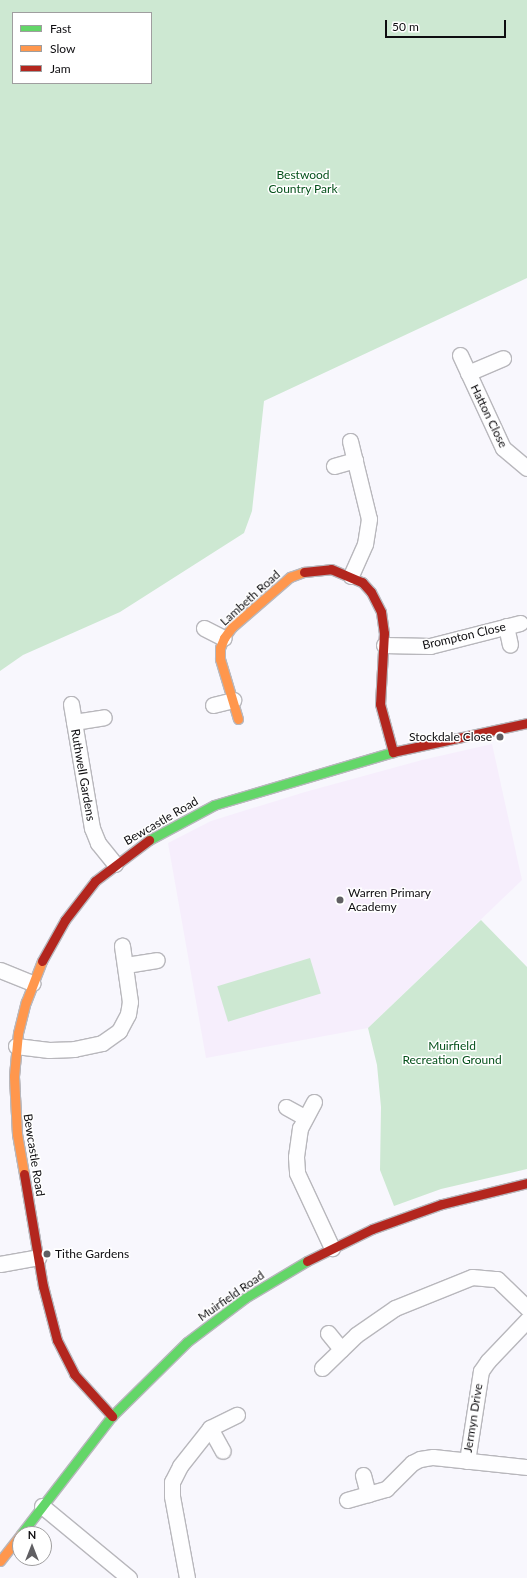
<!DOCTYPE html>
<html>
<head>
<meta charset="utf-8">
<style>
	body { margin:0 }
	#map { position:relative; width:527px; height:1578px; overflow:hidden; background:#f8f7fd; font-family:Lato,sans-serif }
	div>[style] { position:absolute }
	.education>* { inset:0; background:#f6eefc }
	.green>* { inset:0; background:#cde8d2; transform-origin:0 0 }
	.roads { filter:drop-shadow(1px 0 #b8b7bc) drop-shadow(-1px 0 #b8b7bc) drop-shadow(0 1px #b8b7bc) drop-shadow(0 -1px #b8b7bc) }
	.street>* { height:15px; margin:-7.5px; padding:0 7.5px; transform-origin:7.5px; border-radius:7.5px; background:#fefeff }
	.fast>* { height:9px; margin:-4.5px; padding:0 4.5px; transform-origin:4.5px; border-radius:4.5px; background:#63d668 }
	.slow>* { height:9px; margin:-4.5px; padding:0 4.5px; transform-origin:4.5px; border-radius:4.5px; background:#ff974d }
	.jam>* { height:9px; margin:-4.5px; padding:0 4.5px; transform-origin:4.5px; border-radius:4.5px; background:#b3261e }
	.dots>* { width:11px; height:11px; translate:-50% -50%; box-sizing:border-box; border:2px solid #fff; border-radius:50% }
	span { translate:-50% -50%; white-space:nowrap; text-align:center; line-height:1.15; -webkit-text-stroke:3px #fff; paint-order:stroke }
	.park-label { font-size:12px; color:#05511b }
	.street-label { font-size:12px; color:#0e0d10 }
	.poi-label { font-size:12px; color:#0e0d10 }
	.right { translate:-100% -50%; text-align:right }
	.left { translate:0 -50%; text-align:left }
	.legend { position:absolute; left:12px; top:12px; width:140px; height:72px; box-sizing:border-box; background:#fff; border:1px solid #9f9e9f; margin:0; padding:5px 7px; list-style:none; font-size:12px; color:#0e0d10 }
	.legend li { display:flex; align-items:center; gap:8px; height:20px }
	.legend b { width:20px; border:1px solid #9f9e9f }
	.north { position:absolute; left:12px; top:1526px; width:40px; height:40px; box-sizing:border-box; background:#fff; border:1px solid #9f9e9f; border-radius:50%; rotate:0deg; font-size:11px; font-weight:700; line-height:16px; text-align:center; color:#0e0d10 }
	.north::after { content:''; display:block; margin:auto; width:14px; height:18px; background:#605f63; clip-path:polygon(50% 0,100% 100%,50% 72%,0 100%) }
	.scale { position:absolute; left:385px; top:20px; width:121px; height:18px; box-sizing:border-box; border:2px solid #0e0d10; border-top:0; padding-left:5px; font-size:12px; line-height:14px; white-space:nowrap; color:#0e0d10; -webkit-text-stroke:3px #fff; paint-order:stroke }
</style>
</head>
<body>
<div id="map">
	<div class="education">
		<div style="clip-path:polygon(492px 744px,522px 880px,368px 1028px,206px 1058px,168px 843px,211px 821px,305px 792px,422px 760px)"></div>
	</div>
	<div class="green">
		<div style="clip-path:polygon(evenodd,0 0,527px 0,527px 278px,264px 401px,252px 511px,244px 533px,120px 612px,23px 655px,0 671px,0 0,13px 13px,151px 13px,151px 83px,13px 83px,13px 13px)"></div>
		<div style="clip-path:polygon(481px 920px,527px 967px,527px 1169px,441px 1189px,394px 1206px,380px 1170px,381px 1107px,377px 1065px,368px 1028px)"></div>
		<div style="left:310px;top:958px;width:37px;height:97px;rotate:73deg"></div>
	</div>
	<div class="roads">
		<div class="street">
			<div style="left:460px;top:355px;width:102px;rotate:65.2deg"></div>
			<div style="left:503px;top:448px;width:31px;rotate:40deg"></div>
			<div style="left:468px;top:373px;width:38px;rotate:-23deg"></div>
			<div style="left:350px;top:441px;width:80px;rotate:76.3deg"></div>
			<div style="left:369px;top:519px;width:25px;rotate:99deg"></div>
			<div style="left:365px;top:544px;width:35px;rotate:114deg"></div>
			<div style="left:334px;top:466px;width:22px;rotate:-16deg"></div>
			<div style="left:506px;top:626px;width:19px;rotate:78deg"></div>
			<div style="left:204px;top:628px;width:22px;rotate:27deg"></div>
			<div style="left:384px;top:645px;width:46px;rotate:1.2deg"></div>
			<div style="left:430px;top:646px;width:93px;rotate:-14.3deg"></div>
			<div style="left:71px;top:704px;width:126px;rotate:80.4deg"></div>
			<div style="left:92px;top:828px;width:16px;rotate:68deg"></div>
			<div style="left:98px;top:843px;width:27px;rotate:51deg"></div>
			<div style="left:213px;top:705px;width:21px;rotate:-14deg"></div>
			<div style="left:74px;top:722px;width:30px;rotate:-9deg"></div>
			<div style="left:126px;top:965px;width:31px;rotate:-9deg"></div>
			<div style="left:0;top:970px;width:35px;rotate:22deg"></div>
			<div style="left:16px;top:1046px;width:33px;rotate:7deg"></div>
			<div style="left:49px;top:1050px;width:25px;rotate:-2deg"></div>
			<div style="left:74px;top:1049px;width:29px;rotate:-12deg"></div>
			<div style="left:102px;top:1043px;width:21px;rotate:-35deg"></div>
			<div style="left:119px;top:1031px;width:19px;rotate:-62deg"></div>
			<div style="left:128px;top:1014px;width:12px;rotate:-81deg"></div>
			<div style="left:130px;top:1002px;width:57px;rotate:-98.1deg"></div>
			<div style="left:314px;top:1102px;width:30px;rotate:118deg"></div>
			<div style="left:300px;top:1128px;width:29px;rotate:98deg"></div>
			<div style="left:296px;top:1157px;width:16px;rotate:86deg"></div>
			<div style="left:297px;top:1173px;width:83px;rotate:65deg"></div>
			<div style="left:286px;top:1107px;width:21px;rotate:29deg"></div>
			<div style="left:0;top:1264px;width:39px;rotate:-10deg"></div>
			<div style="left:328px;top:1333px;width:21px;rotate:51deg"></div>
			<div style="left:322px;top:1368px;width:47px;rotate:-44.1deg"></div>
			<div style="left:356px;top:1335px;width:47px;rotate:-34.7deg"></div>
			<div style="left:395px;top:1308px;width:83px;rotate:-21.9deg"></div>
			<div style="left:472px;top:1277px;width:25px;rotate:5deg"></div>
			<div style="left:497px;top:1279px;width:42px;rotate:44deg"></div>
			<div style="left:210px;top:1428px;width:26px;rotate:61deg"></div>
			<div style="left:467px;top:1461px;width:91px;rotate:-81.2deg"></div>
			<div style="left:481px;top:1371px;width:12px;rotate:-55deg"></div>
			<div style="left:488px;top:1361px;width:57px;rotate:-46.4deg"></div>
			<div style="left:363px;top:1475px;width:20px;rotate:75deg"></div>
			<div style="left:347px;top:1500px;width:41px;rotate:-15.8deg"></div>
			<div style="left:386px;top:1489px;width:37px;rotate:-45deg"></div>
			<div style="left:412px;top:1463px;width:9px;rotate:-27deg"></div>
			<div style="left:420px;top:1459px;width:13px;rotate:-9deg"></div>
			<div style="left:433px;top:1457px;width:95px;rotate:6.1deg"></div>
			<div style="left:42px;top:1506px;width:113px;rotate:39.6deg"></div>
			<div style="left:187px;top:1578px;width:83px;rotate:-100.4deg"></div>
			<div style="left:172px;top:1496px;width:14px;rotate:-90deg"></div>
			<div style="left:172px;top:1482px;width:18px;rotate:-63deg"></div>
			<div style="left:180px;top:1466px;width:48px;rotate:-51.7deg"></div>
			<div style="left:210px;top:1428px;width:30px;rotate:-26deg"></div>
		</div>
		<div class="fast">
			<div style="left:149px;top:840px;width:74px;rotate:-28.3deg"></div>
			<div style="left:214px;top:805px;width:187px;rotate:-16.5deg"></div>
			<div style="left:21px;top:1534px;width:149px;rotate:-52.4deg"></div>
			<div style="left:112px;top:1416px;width:105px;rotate:-44.6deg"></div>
			<div style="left:187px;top:1342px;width:73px;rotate:-37.2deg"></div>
			<div style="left:245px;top:1298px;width:72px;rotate:-30.8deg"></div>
		</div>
		<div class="slow">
			<div style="left:238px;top:719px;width:63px;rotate:-106.7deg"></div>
			<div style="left:220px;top:659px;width:11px;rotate:-90deg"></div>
			<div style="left:220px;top:648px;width:11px;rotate:-68deg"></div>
			<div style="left:224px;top:638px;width:14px;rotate:-54deg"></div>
			<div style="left:232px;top:627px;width:77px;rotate:-40.8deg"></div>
			<div style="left:290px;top:577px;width:15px;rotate:-20deg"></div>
			<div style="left:24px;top:1174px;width:41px;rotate:-99.9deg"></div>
			<div style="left:17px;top:1134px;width:58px;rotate:-93deg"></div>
			<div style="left:14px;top:1076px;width:43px;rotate:-84.7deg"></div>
			<div style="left:18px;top:1033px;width:32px;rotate:-76deg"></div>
			<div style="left:26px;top:1002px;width:44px;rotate:-68.7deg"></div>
			<div style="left:0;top:1561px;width:33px;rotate:-52deg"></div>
		</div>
		<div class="jam">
			<div style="left:304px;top:572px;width:27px;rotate:-6deg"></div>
			<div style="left:331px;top:569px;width:34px;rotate:23deg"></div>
			<div style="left:362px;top:582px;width:13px;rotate:48deg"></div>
			<div style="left:371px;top:592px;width:22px;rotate:63deg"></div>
			<div style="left:381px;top:612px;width:21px;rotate:82deg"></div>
			<div style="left:384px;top:633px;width:71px;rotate:93.2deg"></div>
			<div style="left:380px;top:704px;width:50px;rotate:74.8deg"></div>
			<div style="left:393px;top:752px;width:137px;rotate:-12.2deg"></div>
			<div style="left:42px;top:961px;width:47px;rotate:-60.7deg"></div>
			<div style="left:65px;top:920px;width:49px;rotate:-52.4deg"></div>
			<div style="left:95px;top:881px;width:68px;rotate:-37.2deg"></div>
			<div style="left:24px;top:1174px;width:114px;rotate:80.4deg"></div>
			<div style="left:43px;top:1286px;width:56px;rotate:75.5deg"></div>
			<div style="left:57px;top:1340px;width:38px;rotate:63deg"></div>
			<div style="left:74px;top:1374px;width:57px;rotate:47.9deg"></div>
			<div style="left:307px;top:1261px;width:72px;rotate:-26.2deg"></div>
			<div style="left:372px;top:1229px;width:74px;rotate:-19.7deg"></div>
			<div style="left:442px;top:1204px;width:88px;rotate:-13.9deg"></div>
		</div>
	</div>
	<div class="dots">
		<div style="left:500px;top:737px;background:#605f63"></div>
		<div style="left:340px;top:900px;background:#605f63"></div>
		<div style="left:47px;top:1254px;background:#605f63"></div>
	</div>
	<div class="park-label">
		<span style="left:303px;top:182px">Bestwood<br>Country Park</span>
		<span style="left:452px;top:1053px">Muirfield<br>Recreation Ground</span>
	</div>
	<div class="street-label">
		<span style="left:489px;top:416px;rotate:64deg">Hatton Close</span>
		<span style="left:250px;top:598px;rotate:-42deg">Lambeth Road</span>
		<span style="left:464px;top:636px;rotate:-13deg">Brompton Close</span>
		<span style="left:83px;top:775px;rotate:80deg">Ruthwell Gardens</span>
		<span style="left:161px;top:821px;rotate:-30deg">Bewcastle Road</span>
		<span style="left:34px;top:1155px;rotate:81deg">Bewcastle Road</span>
		<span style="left:231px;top:1296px;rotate:-35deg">Muirfield Road</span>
		<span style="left:473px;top:1418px;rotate:-81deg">Jermyn Drive</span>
	</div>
	<div class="poi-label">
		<span class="right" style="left:492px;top:737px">Stockdale Close</span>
		<span class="left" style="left:348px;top:900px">Warren Primary<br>Academy</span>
		<span class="left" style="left:55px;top:1254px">Tithe Gardens</span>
	</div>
	<ul class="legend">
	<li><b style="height:5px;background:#63d668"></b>Fast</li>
	<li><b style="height:5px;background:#ff974d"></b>Slow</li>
	<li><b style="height:5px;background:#b3261e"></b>Jam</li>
	</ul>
	<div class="north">N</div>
	<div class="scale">50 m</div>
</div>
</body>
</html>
